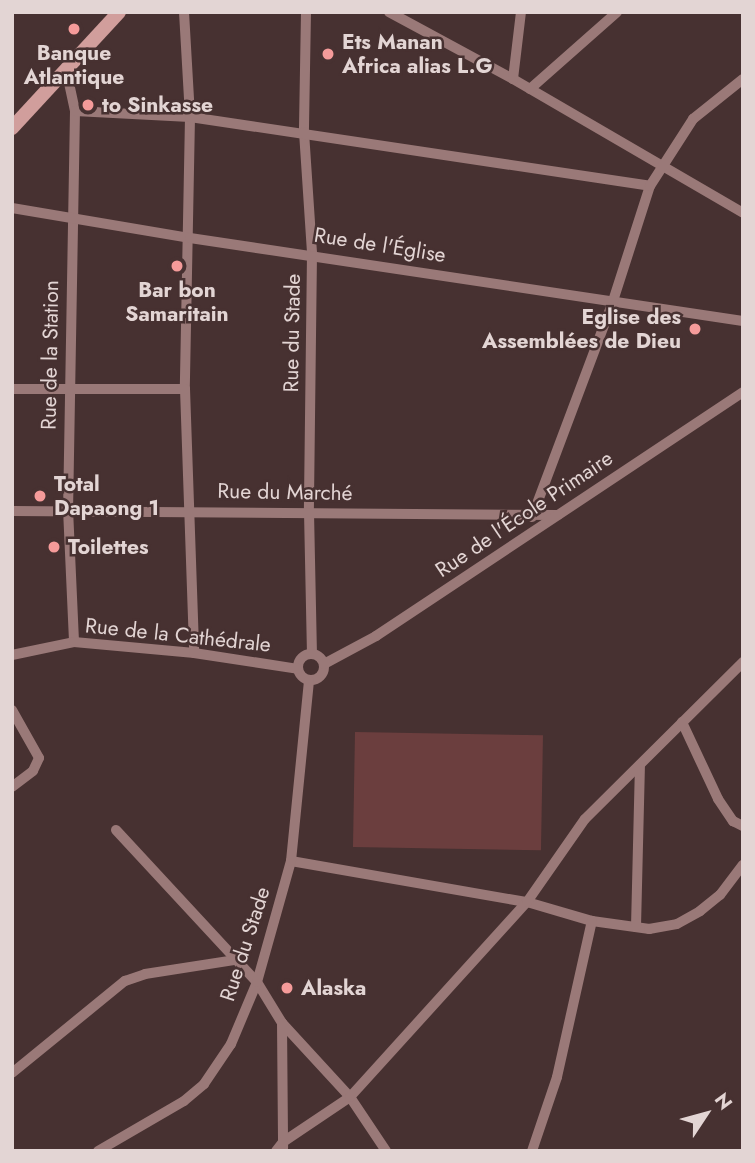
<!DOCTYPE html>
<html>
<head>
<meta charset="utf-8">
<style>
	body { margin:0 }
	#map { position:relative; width:755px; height:1163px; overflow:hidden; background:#473131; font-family:Jost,sans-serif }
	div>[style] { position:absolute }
	.green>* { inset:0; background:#6b3e3e; transform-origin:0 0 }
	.street>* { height:10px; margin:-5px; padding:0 5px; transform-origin:5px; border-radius:5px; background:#9a7978 }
	.street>.ring { margin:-5px; padding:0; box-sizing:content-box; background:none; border:10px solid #9a7978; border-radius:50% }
	.secondary>* { height:14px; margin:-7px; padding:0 7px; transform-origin:7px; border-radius:7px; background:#d19e9c }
	.dots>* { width:19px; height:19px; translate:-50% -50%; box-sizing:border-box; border:4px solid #473131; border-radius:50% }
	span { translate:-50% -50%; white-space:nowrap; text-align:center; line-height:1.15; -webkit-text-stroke:5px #473131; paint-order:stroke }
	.poi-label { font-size:21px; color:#e3d5d4; font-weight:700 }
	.left { translate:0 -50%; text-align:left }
	.right { translate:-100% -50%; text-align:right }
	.street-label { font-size:21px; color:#e3d5d4 }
	.frame { position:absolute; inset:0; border:14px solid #e3d5d4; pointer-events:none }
	.north { position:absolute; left:671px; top:1079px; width:70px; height:70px; -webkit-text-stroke:5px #473131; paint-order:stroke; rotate:54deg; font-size:19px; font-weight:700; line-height:28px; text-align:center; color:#e3d5d4 }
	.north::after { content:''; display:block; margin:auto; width:24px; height:32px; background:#e3d5d4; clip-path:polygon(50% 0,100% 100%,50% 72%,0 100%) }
</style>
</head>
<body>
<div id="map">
	<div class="green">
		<div style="left:355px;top:732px;width:188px;height:115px;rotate:1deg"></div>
	</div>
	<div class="street">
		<div style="left:184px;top:12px;width:105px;rotate:86.7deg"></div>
		<div style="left:190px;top:117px;width:272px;rotate:91.1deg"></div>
		<div style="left:185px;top:389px;width:264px;rotate:88deg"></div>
		<div style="left:306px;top:12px;width:120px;rotate:91deg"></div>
		<div style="left:304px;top:132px;width:122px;rotate:86.2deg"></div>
		<div style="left:312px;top:254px;width:258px;rotate:90.7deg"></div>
		<div style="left:309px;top:512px;width:142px;rotate:88.8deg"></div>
		<div style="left:389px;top:12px;width:141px;rotate:28.4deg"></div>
		<div style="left:513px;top:79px;width:266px;rotate:30.2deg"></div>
		<div style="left:66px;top:69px;width:43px;rotate:77.9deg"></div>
		<div style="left:75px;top:111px;width:398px;rotate:91deg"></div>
		<div style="left:68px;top:509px;width:133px;rotate:87.4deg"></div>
		<div style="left:513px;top:79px;width:67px;rotate:-83.2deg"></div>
		<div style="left:530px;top:89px;width:116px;rotate:-41.5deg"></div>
		<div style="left:75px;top:111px;width:115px;rotate:3deg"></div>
		<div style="left:190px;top:117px;width:465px;rotate:8.5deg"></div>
		<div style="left:12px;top:208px;width:181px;rotate:9.6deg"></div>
		<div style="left:190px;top:238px;width:559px;rotate:8.54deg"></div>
		<div style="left:12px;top:389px;width:173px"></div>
		<div style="left:12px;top:511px;width:546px;rotate:0.42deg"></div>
		<div style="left:532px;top:517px;width:231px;rotate:-69.4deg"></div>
		<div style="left:613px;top:301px;width:121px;rotate:-72.2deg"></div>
		<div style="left:650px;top:186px;width:80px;rotate:-57.3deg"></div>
		<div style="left:693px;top:119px;width:64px;rotate:-38.7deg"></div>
		<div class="ring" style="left:298px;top:654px;width:16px;height:16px"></div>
		<div style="left:12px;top:655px;width:63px;rotate:-11.8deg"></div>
		<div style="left:74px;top:642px;width:121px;rotate:5.2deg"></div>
		<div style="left:194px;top:653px;width:105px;rotate:8.7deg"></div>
		<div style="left:324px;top:664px;width:59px;rotate:-28.3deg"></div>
		<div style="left:376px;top:636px;width:441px;rotate:-33.6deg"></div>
		<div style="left:12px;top:710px;width:55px;rotate:60.6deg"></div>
		<div style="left:39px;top:758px;width:14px;rotate:115deg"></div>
		<div style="left:33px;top:771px;width:26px;rotate:143deg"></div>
		<div style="left:682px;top:722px;width:85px;rotate:64.9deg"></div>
		<div style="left:718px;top:799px;width:27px;rotate:56deg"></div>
		<div style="left:733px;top:821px;width:11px;rotate:27deg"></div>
		<div style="left:116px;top:830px;width:207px;rotate:47.2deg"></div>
		<div style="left:257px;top:982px;width:48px;rotate:58.6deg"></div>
		<div style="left:282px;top:1023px;width:125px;rotate:89.5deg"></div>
		<div style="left:291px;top:861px;width:240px;rotate:9.9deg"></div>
		<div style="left:527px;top:902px;width:68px;rotate:16.3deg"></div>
		<div style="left:592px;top:921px;width:58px;rotate:8deg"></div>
		<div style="left:649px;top:929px;width:28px;rotate:-10deg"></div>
		<div style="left:677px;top:924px;width:26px;rotate:-29deg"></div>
		<div style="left:700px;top:911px;width:26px;rotate:-39deg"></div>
		<div style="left:720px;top:895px;width:38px;rotate:-53deg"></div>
		<div style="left:636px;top:927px;width:162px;rotate:-88.6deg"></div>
		<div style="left:282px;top:1023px;width:100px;rotate:47.4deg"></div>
		<div style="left:350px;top:1097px;width:65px;rotate:56.3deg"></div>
		<div style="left:12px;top:1073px;width:146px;rotate:-39.2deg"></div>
		<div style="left:125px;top:981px;width:21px;rotate:-19deg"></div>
		<div style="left:145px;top:974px;width:90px;rotate:-8.9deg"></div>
		<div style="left:98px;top:1151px;width:99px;rotate:-30.2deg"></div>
		<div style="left:184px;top:1101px;width:26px;rotate:-40deg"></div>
		<div style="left:204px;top:1084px;width:48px;rotate:-56deg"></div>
		<div style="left:231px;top:1044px;width:67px;rotate:-67.2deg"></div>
		<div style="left:257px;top:982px;width:126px;rotate:-74.3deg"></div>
		<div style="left:291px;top:861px;width:181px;rotate:-84.3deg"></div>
		<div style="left:276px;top:1151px;width:11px;rotate:-52deg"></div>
		<div style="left:283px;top:1142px;width:81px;rotate:-33.9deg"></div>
		<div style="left:350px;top:1097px;width:263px;rotate:-47.8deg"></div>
		<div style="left:527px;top:902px;width:101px;rotate:-55.1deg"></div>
		<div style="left:585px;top:819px;width:223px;rotate:-44.8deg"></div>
		<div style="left:532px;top:1151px;width:78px;rotate:-71.3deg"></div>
		<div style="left:557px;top:1077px;width:160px;rotate:-77.4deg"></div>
	</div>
	<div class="secondary">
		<div style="left:12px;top:128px;width:158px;rotate:-47.3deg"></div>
	</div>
	<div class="dots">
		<div style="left:74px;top:29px;background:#f59b9a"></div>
		<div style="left:328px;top:54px;background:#f59b9a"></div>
		<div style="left:88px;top:105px;background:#f59b9a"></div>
		<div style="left:177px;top:266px;background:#f59b9a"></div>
		<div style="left:695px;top:329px;background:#f59b9a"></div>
		<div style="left:40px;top:496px;background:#f59b9a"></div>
		<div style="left:54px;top:547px;background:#f59b9a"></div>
		<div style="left:287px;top:988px;background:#f59b9a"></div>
	</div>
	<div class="poi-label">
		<span class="left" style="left:342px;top:54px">Ets Manan<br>Africa alias L.G</span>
		<span style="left:74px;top:65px">Banque<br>Atlantique</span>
		<span class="left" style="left:102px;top:105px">to Sinkasse</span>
		<span style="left:177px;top:302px">Bar bon<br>Samaritain</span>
		<span class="right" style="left:681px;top:329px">Eglise des<br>Assemblées de Dieu</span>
		<span class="left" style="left:54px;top:496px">Total<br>Dapaong 1</span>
		<span class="left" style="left:68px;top:547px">Toilettes</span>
		<span class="left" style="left:301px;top:988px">Alaska</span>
	</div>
	<div class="street-label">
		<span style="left:380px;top:245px;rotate:9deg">Rue de l'Église</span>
		<span style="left:292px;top:333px;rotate:-89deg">Rue du Stade</span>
		<span style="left:50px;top:355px;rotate:-89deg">Rue de la Station</span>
		<span style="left:285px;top:492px;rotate:1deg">Rue du Marché</span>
		<span style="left:524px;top:514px;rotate:-34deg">Rue de l'École Primaire</span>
		<span style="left:178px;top:635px;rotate:6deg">Rue de la Cathédrale</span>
		<span style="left:245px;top:944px;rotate:-72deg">Rue du Stade</span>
	</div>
	<div class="frame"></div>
	<div class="north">N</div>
</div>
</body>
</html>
